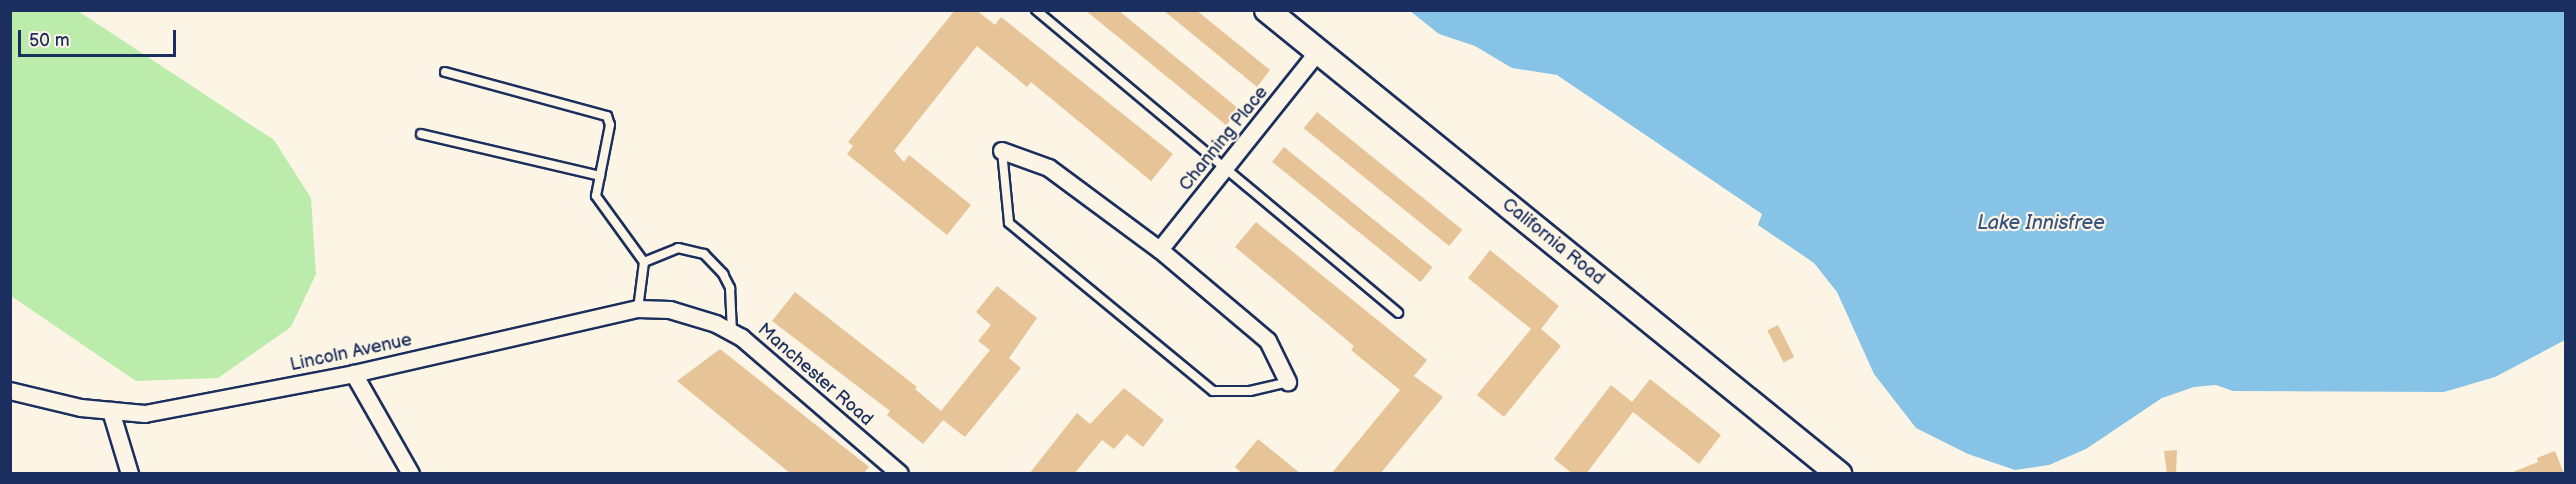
<!DOCTYPE html>
<html>
<head>
<meta charset="utf-8">
<style>
	body { margin:0 }
	#map { position:relative; width:2576px; height:484px; overflow:hidden; background:#fcf5e5; font-family:"Balsamiq Sans",sans-serif }
	div>[style] { position:absolute }
	.green>* { inset:0; background:#bbecac }
	.water>* { inset:0; background:#87c3e7 }
	.building>* { inset:0; background:#e7c398; transform-origin:0 0 }
	.roads { filter:drop-shadow(2px 0 #1b2f5e) drop-shadow(-2px 0 #1b2f5e) drop-shadow(0 2px #1b2f5e) drop-shadow(0 -2px #1b2f5e) }
	.lane>* { height:8px; margin:-4px; padding:0 4px; transform-origin:4px; border-radius:4px; background:#fcf5e5 }
	.street>* { height:16px; margin:-8px; padding:0 8px; transform-origin:8px; border-radius:8px; background:#fcf5e5 }
	.secondary>* { height:24px; margin:-12px; padding:0 12px; transform-origin:12px; border-radius:12px; background:#fcf5e5 }
	span { translate:-50% -50%; white-space:nowrap; text-align:center; line-height:1.15; -webkit-text-stroke:4.5px #fcf5e5; paint-order:stroke }
	.street-label { font-size:18px; color:#1b2f5e }
	.water-label { font-size:20px; color:#365480; font-style:italic }
	.frame { position:absolute; inset:0; border:12px solid #1b2f5e; pointer-events:none }
	.scale { position:absolute; left:18px; top:30px; width:158px; height:27px; box-sizing:border-box; border:3px solid #1b2f5e; border-top:0; padding-left:8px; font-size:18px; line-height:21px; white-space:nowrap; color:#1b2f5e; -webkit-text-stroke:4px #fcf5e5; paint-order:stroke }
</style>
</head>
<body>
<div id="map">
	<div class="green">
		<div style="clip-path:polygon(11px 10px,78px 11px,274px 140px,311px 198px,316px 274px,291px 327px,218px 378px,136px 381px,11px 296px)"></div>
	</div>
	<div class="water">
		<div style="clip-path:polygon(1410px 11px,2565px 11px,2565px 340px,2495px 377px,2444px 392px,2233px 391px,2216px 385px,2194px 387px,2162px 398px,2086px 449px,2049px 465px,2015px 470px,1968px 454px,1916px 428px,1874px 374px,1837px 292px,1814px 263px,1758px 225px,1762px 214px,1557px 75px,1512px 68px,1475px 46px,1439px 34px)"></div>
	</div>
	<div class="building">
		<div style="clip-path:polygon(955px 10px,976px 10px,995px 25px,1001px 17px,1173px 154px,1151px 181px,1031px 82px,1027px 87px,977px 46px,894px 151px,904px 162px,909px 155px,971px 205px,947px 235px,847px 154px,853px 146px,848px 142px)"></div>
		<div style="clip-path:polygon(1085px 10px,1118px 10px,1239px 109px,1226px 125px)"></div>
		<div style="clip-path:polygon(1163px 10px,1196px 10px,1270px 70px,1257px 87px)"></div>
		<div style="left:1317px;top:112px;width:187px;height:21px;rotate:39deg"></div>
		<div style="left:1284px;top:147px;width:191px;height:19px;rotate:39deg"></div>
		<div style="clip-path:polygon(1256px 222px,1427px 360px,1414px 376px,1443px 397px,1380px 474px,1331px 474px,1400px 390px,1351px 350px,1354px 346px,1235px 247px)"></div>
		<div style="clip-path:polygon(1490px 250px,1559px 306px,1541px 329px,1561px 346px,1504px 417px,1477px 395px,1531px 329px,1468px 278px)"></div>
		<div style="clip-path:polygon(997px 286px,1037px 318px,1009px 358px,1021px 368px,965px 437px,943px 420px,923px 444px,887px 415px,890px 411px,772px 321px,795px 292px,917px 387px,915px 389px,941px 411px,990px 350px,978px 341px,991px 325px,976px 312px)"></div>
		<div style="left:1778px;top:325px;width:36px;height:12px;rotate:63deg"></div>
		<div style="clip-path:polygon(720px 349px,869px 467px,863px 474px,791px 474px,677px 381px)"></div>
		<div style="clip-path:polygon(1650px 379px,1721px 435px,1699px 464px,1633px 412px,1586px 474px,1573px 474px,1554px 459px,1611px 385px,1632px 402px)"></div>
		<div style="clip-path:polygon(1124px 388px,1164px 420px,1143px 447px,1127px 434px,1114px 449px,1102px 440px,1074px 474px,1029px 474px,1077px 413px,1090px 424px)"></div>
		<div style="clip-path:polygon(1258px 439px,1301px 474px,1243px 474px,1235px 467px)"></div>
		<div style="clip-path:polygon(2177px 450px,2176px 474px,2167px 474px,2164px 451px)"></div>
		<div style="clip-path:polygon(2555px 451px,2564px 474px,2508px 474px,2538px 462px,2537px 458px)"></div>
	</div>
	<div class="roads">
		<div class="lane">
			<div style="left:1036px;top:10px;width:472px;rotate:39.9deg"></div>
			<div style="left:445px;top:72px;width:168px;rotate:15.2deg"></div>
			<div style="left:607px;top:116px;width:9px;rotate:72deg"></div>
			<div style="left:610px;top:125px;width:72px;rotate:101.2deg"></div>
			<div style="left:596px;top:196px;width:82px;rotate:54deg"></div>
			<div style="left:421px;top:134px;width:184px;rotate:13.2deg"></div>
			<div style="left:1002px;top:151px;width:72px;rotate:84.4deg"></div>
			<div style="left:1009px;top:223px;width:264px;rotate:39.5deg"></div>
			<div style="left:1213px;top:391px;width:37px"></div>
			<div style="left:1250px;top:391px;width:39px;rotate:-13deg"></div>
			<div style="left:638px;top:309px;width:47px;rotate:-82.7deg"></div>
			<div style="left:644px;top:262px;width:37px;rotate:-22deg"></div>
			<div style="left:678px;top:248px;width:27px;rotate:13deg"></div>
			<div style="left:704px;top:254px;width:28px;rotate:46deg"></div>
			<div style="left:723px;top:274px;width:16px;rotate:63deg"></div>
			<div style="left:730px;top:288px;width:44px;rotate:87.4deg"></div>
		</div>
		<div class="street">
			<div style="left:1002px;top:151px;width:50px;rotate:19.9deg"></div>
			<div style="left:1049px;top:168px;width:138px;rotate:36.5deg"></div>
			<div style="left:1160px;top:250px;width:141px;rotate:40.1deg"></div>
			<div style="left:1268px;top:341px;width:46px;rotate:64deg"></div>
			<div style="left:1160px;top:250px;width:253px;rotate:-51.4deg"></div>
			<div style="left:354px;top:374px;width:115px;rotate:60.3deg"></div>
			<div style="left:10px;top:391px;width:73px;rotate:13.5deg"></div>
			<div style="left:81px;top:408px;width:64px;rotate:5.4deg"></div>
			<div style="left:145px;top:414px;width:213px;rotate:-10.8deg"></div>
			<div style="left:354px;top:374px;width:291px;rotate:-12.9deg"></div>
			<div style="left:638px;top:309px;width:32px;rotate:2deg"></div>
			<div style="left:670px;top:310px;width:48px;rotate:16.9deg"></div>
			<div style="left:716px;top:324px;width:30px;rotate:28deg"></div>
			<div style="left:742px;top:338px;width:208px;rotate:40.7deg"></div>
			<div style="left:111px;top:411px;width:66px;rotate:73.2deg"></div>
		</div>
		<div class="secondary">
			<div style="left:1267px;top:10px;width:737px;rotate:39.05deg"></div>
		</div>
	</div>
	<div class="street-label">
		<span style="left:1224px;top:139px;rotate:-51deg">Channing Place</span>
		<span style="left:1553px;top:242px;rotate:39deg">California Road</span>
		<span style="left:351px;top:353px;rotate:-12deg">Lincoln Avenue</span>
		<span style="left:815px;top:375px;rotate:41deg">Manchester Road</span>
	</div>
	<div class="water-label">
		<span style="left:2041px;top:223px">Lake Innisfree</span>
	</div>
	<div class="frame"></div>
	<div class="scale">50 m</div>
</div>
</body>
</html>
